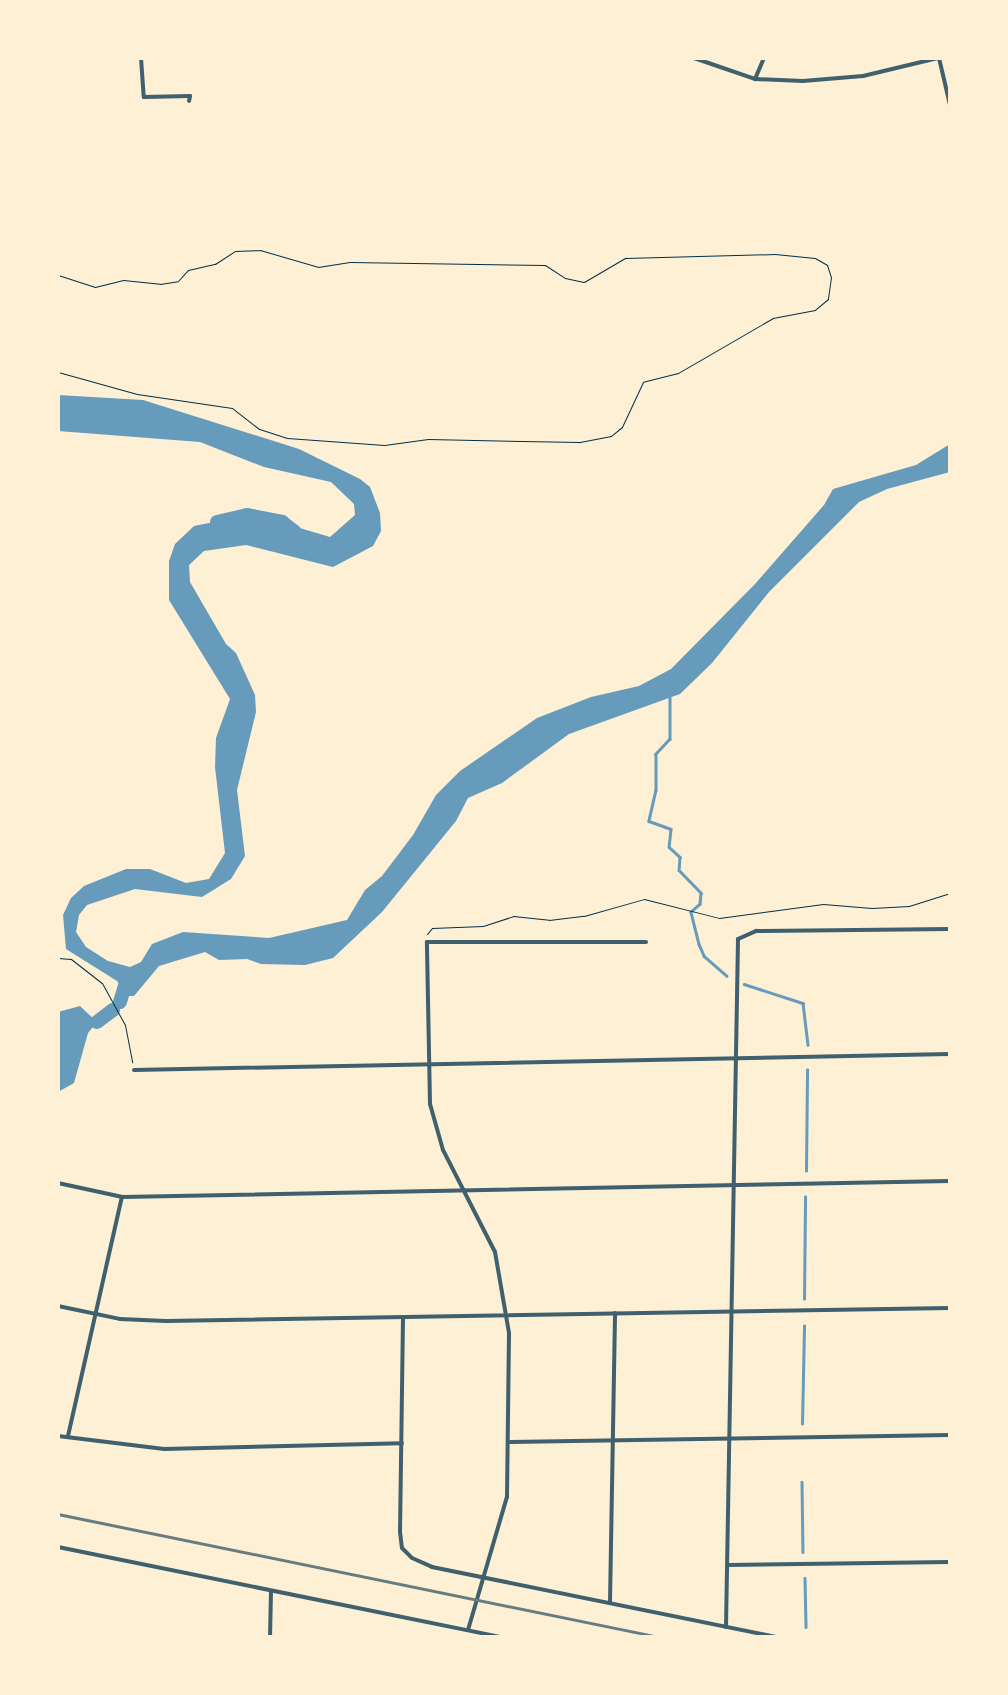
<!DOCTYPE html>
<html>
<head>
<meta charset="utf-8">
<style>
	body { margin:0 }
	#map { position:relative; width:1008px; height:1695px; overflow:hidden; background:#fdf0d5; font-family:Raleway,sans-serif }
	div>[style] { position:absolute }
	.water>* { inset:0; background:#669bbc }
	.stream>* { height:2.5px; margin:-1.25px; padding:0 1.25px; transform-origin:1.25px; border-radius:1.25px; background:#669bbc }
	.river>* { height:14px; margin:-7px; padding:0 7px; transform-origin:7px; border-radius:7px; background:#669bbc }
	.path>* { height:1px; margin:-0.5px; padding:0 0.5px; transform-origin:0.5px; border-radius:0.5px; background:#003049 }
	.minor>* { height:4px; margin:-2px; padding:0 2px; transform-origin:2px; border-radius:2px; background:#3f606c }
	.tertiary>* { height:4px; margin:-2px; padding:0 2px; transform-origin:2px; border-radius:2px; background:#3f606c }
	.rail>* { height:2.5px; margin:-1.25px; padding:0 1.25px; transform-origin:1.25px; border-radius:1.25px; background:#657d81 }
	span { translate:-50% -50%; white-space:nowrap; text-align:center; line-height:1.15; -webkit-text-stroke:10px #fdf0d5; paint-order:stroke }
	.frame { position:absolute; inset:0; border:60px solid #fdf0d5; pointer-events:none }
</style>
</head>
<body>
<div id="map">
	<div class="water">
		<div style="clip-path:polygon(58px 395px,143px 400px,299px 449px,360px 479px,370px 487px,380px 513px,381px 531px,373px 546px,333px 567px,246px 545px,204px 551px,189px 565px,190px 582px,226px 644px,236px 653px,255px 695px,256px 712px,237px 790px,245px 856px,231px 879px,202px 897px,135px 889px,87px 905px,79px 915px,76px 932px,86px 947px,108px 961px,130px 967px,141px 962px,152px 944px,183px 932px,269px 938px,347px 920px,365px 890px,382px 876px,413px 835px,436px 795px,460px 771px,537px 718px,591px 697px,639px 686px,671px 669px,755px 584px,824px 505px,833px 489px,916px 465px,950px 444px,950px 472px,887px 489px,859px 502px,769px 592px,712px 663px,680px 694px,569px 734px,502px 783px,468px 798px,456px 821px,382px 912px,333px 958px,305px 965px,261px 964px,247px 959px,219px 960px,205px 952px,159px 966px,134px 996px,128px 996px,117px 981px,66px 949px,63px 915px,71px 898px,84px 886px,126px 869px,150px 869px,186px 883px,209px 879px,225px 853px,215px 767px,216px 738px,230px 699px,169px 600px,169px 561px,175px 544px,194px 526px,234px 518px,283px 523px,330px 537px,355px 515px,354px 504px,331px 482px,264px 467px,200px 442px,58px 431px)"></div>
		<div style="clip-path:polygon(80px 1006px,97px 1022px,88px 1033px,74px 1083px,58px 1092px,58px 1012px)"></div>
	</div>
	<div class="stream">
		<div style="left:670px;top:698px;width:41px;rotate:90deg"></div>
		<div style="left:670px;top:739px;width:21px;rotate:133deg"></div>
		<div style="left:656px;top:754px;width:36px;rotate:90deg"></div>
		<div style="left:656px;top:790px;width:32px;rotate:103deg"></div>
		<div style="left:649px;top:821px;width:23px;rotate:20deg"></div>
		<div style="left:671px;top:829px;width:18px;rotate:96deg"></div>
		<div style="left:669px;top:847px;width:15px;rotate:42deg"></div>
		<div style="left:680px;top:857px;width:13px;rotate:94deg"></div>
		<div style="left:679px;top:870px;width:32px;rotate:46deg"></div>
		<div style="left:701px;top:893px;width:11px;rotate:95deg"></div>
		<div style="left:700px;top:904px;width:12px;rotate:138deg"></div>
		<div style="left:691px;top:912px;width:33px;rotate:76deg"></div>
		<div style="left:699px;top:944px;width:13px;rotate:67deg"></div>
		<div style="left:704px;top:956px;width:30px;rotate:41deg"></div>
		<div style="left:744px;top:984px;width:62px;rotate:17.9deg"></div>
		<div style="left:803px;top:1003px;width:42px;rotate:83.2deg"></div>
		<div style="left:806px;top:1171px;width:101px;rotate:-89.4deg"></div>
		<div style="left:804px;top:1299px;width:102px;rotate:-89.4deg"></div>
		<div style="left:802px;top:1424px;width:98px;rotate:-88.8deg"></div>
		<div style="left:802px;top:1482px;width:70px;rotate:89.2deg"></div>
		<div style="left:805px;top:1578px;width:49px;rotate:88.8deg"></div>
	</div>
	<div class="river">
		<div style="left:217px;top:522px;width:31px;rotate:-13deg"></div>
		<div style="left:247px;top:515px;width:36px;rotate:11deg"></div>
		<div style="left:282px;top:522px;width:16px;rotate:38deg"></div>
		<div style="left:120px;top:1002px;width:24px;rotate:-73deg"></div>
		<div style="left:97px;top:1022px;width:20px;rotate:-37deg"></div>
	</div>
	<div class="path">
		<div style="left:58px;top:275px;width:39px;rotate:18deg"></div>
		<div style="left:95px;top:287px;width:29px;rotate:-14deg"></div>
		<div style="left:123px;top:280px;width:37px;rotate:6deg"></div>
		<div style="left:160px;top:284px;width:18px;rotate:-9deg"></div>
		<div style="left:178px;top:281px;width:15px;rotate:-48deg"></div>
		<div style="left:188px;top:270px;width:28px;rotate:-13deg"></div>
		<div style="left:215px;top:264px;width:24px;rotate:-33deg"></div>
		<div style="left:235px;top:251px;width:25px;rotate:-2deg"></div>
		<div style="left:260px;top:250px;width:60px;rotate:16.3deg"></div>
		<div style="left:318px;top:267px;width:32px;rotate:-9deg"></div>
		<div style="left:350px;top:262px;width:195px;rotate:0.9deg"></div>
		<div style="left:545px;top:265px;width:24px;rotate:33deg"></div>
		<div style="left:565px;top:278px;width:19px;rotate:12deg"></div>
		<div style="left:584px;top:282px;width:48px;rotate:-30.3deg"></div>
		<div style="left:625px;top:258px;width:150px;rotate:-1.5deg"></div>
		<div style="left:775px;top:254px;width:40px;rotate:5.7deg"></div>
		<div style="left:815px;top:258px;width:14px;rotate:30deg"></div>
		<div style="left:827px;top:265px;width:13px;rotate:72deg"></div>
		<div style="left:831px;top:277px;width:22px;rotate:98deg"></div>
		<div style="left:828px;top:299px;width:17px;rotate:140deg"></div>
		<div style="left:815px;top:310px;width:43px;rotate:169.2deg"></div>
		<div style="left:773px;top:318px;width:110px;rotate:149.9deg"></div>
		<div style="left:678px;top:373px;width:36px;rotate:166deg"></div>
		<div style="left:643px;top:382px;width:50px;rotate:115deg"></div>
		<div style="left:622px;top:427px;width:14px;rotate:141deg"></div>
		<div style="left:611px;top:436px;width:33px;rotate:169deg"></div>
		<div style="left:579px;top:442px;width:151px;rotate:-178.9deg"></div>
		<div style="left:428px;top:439px;width:44px;rotate:172.2deg"></div>
		<div style="left:384px;top:445px;width:97px;rotate:-175.9deg"></div>
		<div style="left:287px;top:438px;width:29px;rotate:-162deg"></div>
		<div style="left:259px;top:429px;width:34px;rotate:-142deg"></div>
		<div style="left:232px;top:408px;width:96px;rotate:-171.6deg"></div>
		<div style="left:137px;top:394px;width:82px;rotate:-164.4deg"></div>
		<div style="left:427px;top:934px;width:8px;rotate:-50deg"></div>
		<div style="left:432px;top:928px;width:51px;rotate:-2.2deg"></div>
		<div style="left:483px;top:926px;width:32px;rotate:-18deg"></div>
		<div style="left:513px;top:916px;width:36px;rotate:6deg"></div>
		<div style="left:549px;top:920px;width:35px;rotate:-7deg"></div>
		<div style="left:584px;top:916px;width:62px;rotate:-15.8deg"></div>
		<div style="left:644px;top:899px;width:77px;rotate:14.2deg"></div>
		<div style="left:719px;top:918px;width:105px;rotate:-7.7deg"></div>
		<div style="left:823px;top:904px;width:49px;rotate:4.7deg"></div>
		<div style="left:872px;top:908px;width:37px;rotate:-3deg"></div>
		<div style="left:909px;top:906px;width:43px;rotate:-17.6deg"></div>
		<div style="left:58px;top:958px;width:13px;rotate:4deg"></div>
		<div style="left:71px;top:959px;width:39px;rotate:38deg"></div>
		<div style="left:102px;top:983px;width:48px;rotate:61.3deg"></div>
		<div style="left:125px;top:1025px;width:38px;rotate:79deg"></div>
	</div>
	<div class="minor">
		<div style="left:141px;top:58px;width:39px;rotate:86deg"></div>
		<div style="left:144px;top:97px;width:46px;rotate:-1.2deg"></div>
		<div style="left:190px;top:96px;width:5px;rotate:101deg"></div>
		<div style="left:694px;top:58px;width:65px;rotate:19deg"></div>
		<div style="left:755px;top:79px;width:48px;rotate:2.4deg"></div>
		<div style="left:803px;top:81px;width:60px;rotate:-4.8deg"></div>
		<div style="left:863px;top:76px;width:77px;rotate:-13.5deg"></div>
		<div style="left:939px;top:58px;width:48px;rotate:76.8deg"></div>
		<div style="left:755px;top:79px;width:23px;rotate:-67deg"></div>
		<div style="left:950px;top:929px;width:19px;rotate:90deg"></div>
		<div style="left:134px;top:1070px;width:816px;rotate:-1.12deg"></div>
		<div style="left:58px;top:1183px;width:66px;rotate:12.3deg"></div>
		<div style="left:122px;top:1197px;width:828px;rotate:-1.11deg"></div>
		<div style="left:58px;top:1306px;width:63px;rotate:11.8deg"></div>
		<div style="left:120px;top:1319px;width:46px;rotate:2.5deg"></div>
		<div style="left:166px;top:1321px;width:784px;rotate:-0.95deg"></div>
		<div style="left:403px;top:1318px;width:214px;rotate:90.8deg"></div>
		<div style="left:400px;top:1532px;width:16px;rotate:83deg"></div>
		<div style="left:402px;top:1548px;width:14px;rotate:45deg"></div>
		<div style="left:412px;top:1558px;width:22px;rotate:24deg"></div>
		<div style="left:432px;top:1567px;width:357px;rotate:11.5deg"></div>
		<div style="left:58px;top:1436px;width:107px;rotate:7deg"></div>
		<div style="left:164px;top:1449px;width:238px;rotate:-1.4deg"></div>
		<div style="left:68px;top:1436px;width:245px;rotate:-77.3deg"></div>
		<div style="left:510px;top:1442px;width:440px;rotate:-0.9deg"></div>
		<div style="left:728px;top:1565px;width:222px;rotate:-0.8deg"></div>
		<div style="left:610px;top:1602px;width:289px;rotate:-89deg"></div>
		<div style="left:726px;top:1627px;width:688px;rotate:-89deg"></div>
		<div style="left:738px;top:939px;width:20px;rotate:-24deg"></div>
		<div style="left:756px;top:931px;width:194px;rotate:-0.6deg"></div>
		<div style="left:468px;top:1630px;width:139px;rotate:-73.7deg"></div>
		<div style="left:507px;top:1497px;width:164px;rotate:-89.3deg"></div>
		<div style="left:509px;top:1333px;width:82px;rotate:-99.8deg"></div>
		<div style="left:495px;top:1252px;width:114px;rotate:-117deg"></div>
		<div style="left:443px;top:1150px;width:48px;rotate:-105.8deg"></div>
		<div style="left:430px;top:1104px;width:162px;rotate:-91.1deg"></div>
		<div style="left:427px;top:942px;width:219px"></div>
		<div style="left:270px;top:1638px;width:47px;rotate:-88.8deg"></div>
	</div>
	<div class="tertiary">
		<div style="left:58px;top:1547px;width:456px;rotate:11.5deg"></div>
	</div>
	<div class="rail">
		<div style="left:58px;top:1514px;width:619px;rotate:11.56deg"></div>
	</div>
	<div class="frame"></div>
</div>
</body>
</html>
